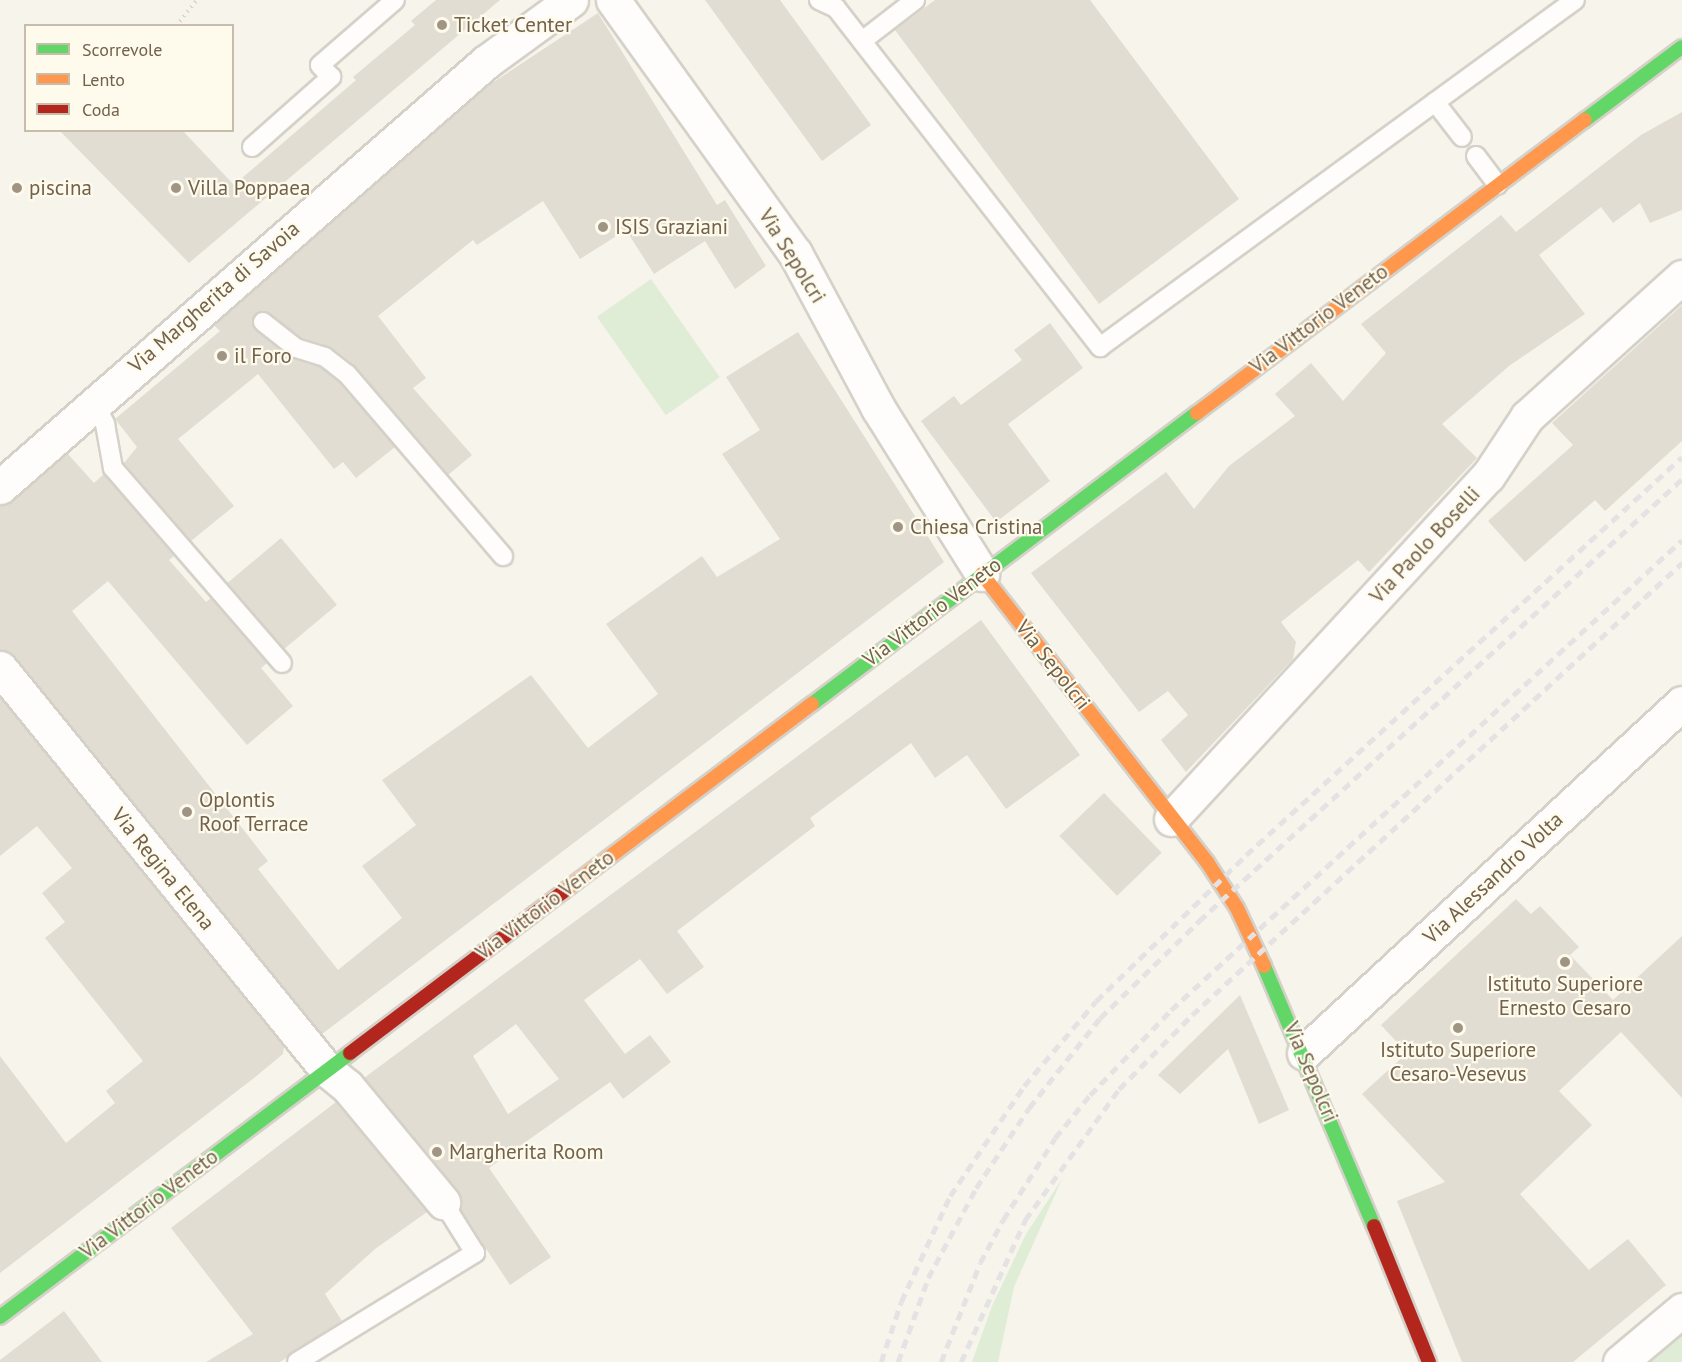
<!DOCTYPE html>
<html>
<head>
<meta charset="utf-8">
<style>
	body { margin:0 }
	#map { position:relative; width:1682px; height:1362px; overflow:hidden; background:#f6f4eb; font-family:"PT Sans",sans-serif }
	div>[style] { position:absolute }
	.green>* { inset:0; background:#dfedd6; transform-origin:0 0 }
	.building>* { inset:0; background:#e2ddd2; transform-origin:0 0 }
	.path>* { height:4px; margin-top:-2px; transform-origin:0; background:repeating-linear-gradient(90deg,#d9d4ce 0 1.5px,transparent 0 6px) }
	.roads { filter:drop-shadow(2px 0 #d5d1c9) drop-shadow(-2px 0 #d5d1c9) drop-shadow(0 2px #d5d1c9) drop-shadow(0 -2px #d5d1c9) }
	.lane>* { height:18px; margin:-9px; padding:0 9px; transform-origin:9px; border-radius:9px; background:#fefdfc }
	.street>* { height:33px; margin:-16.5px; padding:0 16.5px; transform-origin:16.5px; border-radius:16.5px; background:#fefdfc }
	.fast>* { height:14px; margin:-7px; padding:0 7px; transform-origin:7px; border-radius:7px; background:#63d668 }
	.slow>* { height:14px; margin:-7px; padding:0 7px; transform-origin:7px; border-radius:7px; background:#ff974d }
	.jam>* { height:14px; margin:-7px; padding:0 7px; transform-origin:7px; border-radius:7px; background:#b3261e }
	.rail>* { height:4.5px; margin-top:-2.25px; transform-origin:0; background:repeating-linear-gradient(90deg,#e5e2e4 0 9px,transparent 0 15px) }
	.dots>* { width:16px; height:16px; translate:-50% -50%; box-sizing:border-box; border:3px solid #fefaec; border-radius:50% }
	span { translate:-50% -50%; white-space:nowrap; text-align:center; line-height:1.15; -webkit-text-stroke:4.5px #fefaec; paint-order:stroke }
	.poi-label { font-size:21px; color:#72614c }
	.left { translate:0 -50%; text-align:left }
	.street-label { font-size:21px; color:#72614c }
	.legend { position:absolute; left:24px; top:24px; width:210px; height:108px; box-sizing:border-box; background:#fefaec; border:2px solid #c6bdac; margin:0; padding:8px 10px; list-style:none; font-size:18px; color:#72614c }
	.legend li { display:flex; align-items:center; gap:12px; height:30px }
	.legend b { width:30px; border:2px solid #c6bdac }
</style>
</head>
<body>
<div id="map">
	<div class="green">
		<div style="left:651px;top:279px;width:120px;height:66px;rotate:55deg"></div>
		<div style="clip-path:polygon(1062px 1179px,1014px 1287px,998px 1362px,972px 1362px,992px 1306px,1026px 1234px)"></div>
		<div style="clip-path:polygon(1682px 1332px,1682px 1362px,1646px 1362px)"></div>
	</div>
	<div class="building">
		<div style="clip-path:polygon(436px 0,500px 0,189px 263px,59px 130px,182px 130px,234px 185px,356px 80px,353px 77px,415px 25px,411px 21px)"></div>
		<div style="clip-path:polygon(705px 0,780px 0,871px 125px,822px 161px)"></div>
		<div style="clip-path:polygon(935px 0,1090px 0,1239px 199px,1099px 304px,895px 30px)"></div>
		<div style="clip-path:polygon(598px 13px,717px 205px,725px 200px,766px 266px,735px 289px,705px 241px,654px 274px,626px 230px,580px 259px,543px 201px,477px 245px,473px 240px,378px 316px,426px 378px,413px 388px,472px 455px,448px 475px,354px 365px,332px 348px,301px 338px,269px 313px,258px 312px,252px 321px,256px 331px,289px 357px,320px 367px,339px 382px,395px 447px,356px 478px,343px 462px,334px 469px,258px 374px,178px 439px,234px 506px,191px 541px,124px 463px,137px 447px,115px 419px,220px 331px,214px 325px,486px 87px)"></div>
		<div style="clip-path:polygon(1682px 112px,1682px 210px,1650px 223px,1640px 203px,1613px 223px,1601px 207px,1539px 255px,1585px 314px,1509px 366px,1442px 424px,1477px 458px,1369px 572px,1358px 560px,1281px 622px,1296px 642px,1293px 659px,1186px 772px,1161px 740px,1188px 715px,1168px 691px,1139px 712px,1031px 573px,1166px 472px,1194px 509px,1229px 466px,1295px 416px,1275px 394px,1311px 363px,1343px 401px,1386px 353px,1361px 324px,1501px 215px,1516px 232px,1641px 135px)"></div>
		<div style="clip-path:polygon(1682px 305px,1682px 441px,1605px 511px,1595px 500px,1525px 562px,1488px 521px,1573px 445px,1552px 423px)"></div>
		<div style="clip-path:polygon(1050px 323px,1083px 368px,1008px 424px,1050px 481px,996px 522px,921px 421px,954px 396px,961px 405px,1022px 360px,1014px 350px)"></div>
		<div style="clip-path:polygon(798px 332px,944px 562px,322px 1034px,15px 656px,0 650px,0 505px,12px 501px,67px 453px,94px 483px,104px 474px,174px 556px,169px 560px,206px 602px,211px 598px,267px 663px,261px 668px,293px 706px,247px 745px,108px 581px,72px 611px,268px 861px,258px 869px,338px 970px,402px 918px,362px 866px,416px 825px,382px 780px,531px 675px,588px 748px,658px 694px,606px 624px,702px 556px,717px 577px,780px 539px,722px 454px,760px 430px,726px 377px)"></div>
		<div style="left:281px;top:538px;width:87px;height:70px;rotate:50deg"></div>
		<div style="clip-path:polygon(evenodd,981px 620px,1080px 755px,1006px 809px,967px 755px,935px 778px,911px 743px,810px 818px,815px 826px,677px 931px,704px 967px,667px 994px,640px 959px,584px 1000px,625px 1054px,650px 1035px,671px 1062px,623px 1099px,610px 1082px,489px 1168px,551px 1257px,510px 1285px,460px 1209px,457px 1190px,364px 1078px,981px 620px,516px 1024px,559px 1079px,508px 1114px,473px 1056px,516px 1024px)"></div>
		<div style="clip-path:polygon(0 698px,284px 1047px,283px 1054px,254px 1078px,0 1273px,0 1056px,66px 1143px,115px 1103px,106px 1091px,143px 1061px,45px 938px,65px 922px,42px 893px,72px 868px,37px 826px,0 856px)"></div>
		<div style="left:1104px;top:793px;width:83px;height:62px;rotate:46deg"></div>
		<div style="clip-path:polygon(1516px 899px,1531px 914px,1540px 906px,1579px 947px,1570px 955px,1613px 1000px,1682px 936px,1682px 1098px,1621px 1032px,1559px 1091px,1592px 1125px,1520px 1194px,1589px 1270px,1628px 1239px,1666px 1285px,1573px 1362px,1462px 1362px,1397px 1201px,1445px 1182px,1362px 1094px,1407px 1053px,1381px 1025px)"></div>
		<div style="clip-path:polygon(1240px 995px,1289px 1110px,1259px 1124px,1228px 1049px,1180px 1094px,1158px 1075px)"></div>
		<div style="clip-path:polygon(336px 1102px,427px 1212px,375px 1249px,325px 1294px,342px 1321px,280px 1362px,206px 1362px,253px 1334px,171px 1228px)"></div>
		<div style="clip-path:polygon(64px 1311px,102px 1362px,0 1362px,0 1360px)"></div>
	</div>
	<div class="path">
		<div style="left:176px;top:26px;width:33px;rotate:-51deg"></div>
	</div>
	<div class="roads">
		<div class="lane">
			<div style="left:819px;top:0;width:19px;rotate:25deg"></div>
			<div style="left:836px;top:8px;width:430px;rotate:52.1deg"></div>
			<div style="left:1100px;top:347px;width:588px;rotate:-36.15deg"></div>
			<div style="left:862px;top:41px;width:67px;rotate:-37.7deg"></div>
			<div style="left:1435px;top:102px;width:44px;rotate:52.4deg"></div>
			<div style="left:252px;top:147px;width:106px;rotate:-41.5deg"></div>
			<div style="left:331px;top:77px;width:16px;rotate:-133deg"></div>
			<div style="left:320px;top:65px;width:99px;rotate:-40.9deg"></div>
			<div style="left:1476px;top:156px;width:36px;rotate:53deg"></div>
			<div style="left:263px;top:322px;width:42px;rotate:38.2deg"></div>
			<div style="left:296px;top:348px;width:30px;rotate:17deg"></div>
			<div style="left:325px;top:357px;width:28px;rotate:38deg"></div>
			<div style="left:347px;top:374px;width:240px;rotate:49.4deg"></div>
			<div style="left:94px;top:402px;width:25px;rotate:63deg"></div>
			<div style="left:105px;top:424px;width:45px;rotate:79.7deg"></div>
			<div style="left:113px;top:468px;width:258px;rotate:49.1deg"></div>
			<div style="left:297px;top:1362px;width:209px;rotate:-31.5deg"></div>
			<div style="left:475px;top:1253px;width:60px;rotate:-122.1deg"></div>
		</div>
		<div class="street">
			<div style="left:613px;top:0;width:312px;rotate:54.3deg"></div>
			<div style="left:795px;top:253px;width:176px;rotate:61.8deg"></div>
			<div style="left:878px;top:408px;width:196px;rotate:57.9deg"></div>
			<div style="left:0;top:487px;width:646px;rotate:-41.17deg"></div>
			<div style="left:486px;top:62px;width:105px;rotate:-36.1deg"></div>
			<div style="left:0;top:668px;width:518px;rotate:50.87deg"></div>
			<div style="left:327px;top:1070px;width:26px;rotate:39deg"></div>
			<div style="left:347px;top:1086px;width:151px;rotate:50.4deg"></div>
			<div style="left:1171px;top:819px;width:467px;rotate:-47.3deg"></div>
			<div style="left:1488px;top:476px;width:71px;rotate:-56.5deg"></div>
			<div style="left:1527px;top:417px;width:209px;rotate:-42.1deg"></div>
			<div style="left:1304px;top:1053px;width:515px;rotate:-42.8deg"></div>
			<div style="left:1620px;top:1362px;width:81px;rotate:-40deg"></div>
		</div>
		<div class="fast">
			<div style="left:1585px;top:120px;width:121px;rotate:-37deg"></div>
			<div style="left:812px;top:704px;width:483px;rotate:-37.1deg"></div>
			<div style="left:1264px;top:966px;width:282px;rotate:67.1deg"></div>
			<div style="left:0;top:1317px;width:438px;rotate:-37deg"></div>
		</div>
		<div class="slow">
			<div style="left:1197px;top:413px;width:486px;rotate:-37.1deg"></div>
			<div style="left:982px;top:574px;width:365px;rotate:52deg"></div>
			<div style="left:1207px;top:862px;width:55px;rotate:56.9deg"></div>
			<div style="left:1237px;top:908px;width:64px;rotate:65deg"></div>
			<div style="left:563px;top:892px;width:312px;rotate:-37.1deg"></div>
		</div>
		<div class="jam">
			<div style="left:350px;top:1053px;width:267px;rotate:-37.1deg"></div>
			<div style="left:1374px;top:1226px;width:147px;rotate:68deg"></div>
		</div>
	</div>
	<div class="rail">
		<div style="left:881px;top:1362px;width:63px;rotate:-71.6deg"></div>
		<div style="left:901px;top:1302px;width:117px;rotate:-65.2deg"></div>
		<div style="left:950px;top:1196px;width:133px;rotate:-56.1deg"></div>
		<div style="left:1024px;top:1086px;width:111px;rotate:-49.7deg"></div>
		<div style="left:1096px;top:1001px;width:209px;rotate:-44.2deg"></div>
		<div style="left:1246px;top:855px;width:590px;rotate:-42.39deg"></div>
		<div style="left:898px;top:1362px;width:89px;rotate:-70.3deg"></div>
		<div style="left:928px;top:1278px;width:102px;rotate:-61.9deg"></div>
		<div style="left:976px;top:1188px;width:96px;rotate:-56.5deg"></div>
		<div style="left:1029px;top:1108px;width:115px;rotate:-51.7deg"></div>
		<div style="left:1100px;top:1018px;width:139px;rotate:-44.4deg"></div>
		<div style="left:1199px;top:921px;width:655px;rotate:-42.46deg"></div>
		<div style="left:941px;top:1362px;width:106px;rotate:-68.5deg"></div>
		<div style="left:980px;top:1263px;width:49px;rotate:-61.9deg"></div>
		<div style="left:1003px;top:1220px;width:97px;rotate:-57.6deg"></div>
		<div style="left:1055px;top:1138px;width:55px;rotate:-50.9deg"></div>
		<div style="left:1090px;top:1095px;width:117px;rotate:-46.4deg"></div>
		<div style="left:1171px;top:1010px;width:694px;rotate:-42.61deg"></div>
		<div style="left:961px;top:1362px;width:156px;rotate:-65.7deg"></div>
		<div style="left:1025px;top:1220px;width:161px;rotate:-54.3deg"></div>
		<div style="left:1119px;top:1089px;width:104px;rotate:-45.4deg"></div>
		<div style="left:1192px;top:1015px;width:667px;rotate:-42.69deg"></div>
	</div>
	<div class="dots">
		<div style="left:442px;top:25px;background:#a09484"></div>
		<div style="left:17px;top:188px;background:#a09484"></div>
		<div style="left:176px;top:188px;background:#a09484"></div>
		<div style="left:603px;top:227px;background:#a09484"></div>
		<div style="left:222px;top:356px;background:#a09484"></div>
		<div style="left:898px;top:527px;background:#a09484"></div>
		<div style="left:187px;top:812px;background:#a09484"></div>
		<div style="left:1565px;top:962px;background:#a09484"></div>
		<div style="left:1458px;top:1028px;background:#a09484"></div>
		<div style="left:437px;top:1152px;background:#a09484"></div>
	</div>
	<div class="poi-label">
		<span class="left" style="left:454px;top:25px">Ticket Center</span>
		<span class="left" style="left:29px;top:188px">piscina</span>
		<span class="left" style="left:188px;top:188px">Villa Poppaea</span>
		<span class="left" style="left:615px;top:227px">ISIS Graziani</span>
		<span class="left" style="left:234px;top:356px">il Foro</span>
		<span class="left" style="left:910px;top:527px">Chiesa Cristina</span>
		<span class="left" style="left:199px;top:812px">Oplontis<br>Roof Terrace</span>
		<span style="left:1565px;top:996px">Istituto Superiore<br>Ernesto Cesaro</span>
		<span style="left:1458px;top:1062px">Istituto Superiore<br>Cesaro-Vesevus</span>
		<span class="left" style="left:449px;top:1152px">Margherita Room</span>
	</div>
	<div class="street-label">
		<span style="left:792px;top:256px;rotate:58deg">Via Sepolcri</span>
		<span style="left:214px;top:297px;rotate:-41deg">Via Margherita di Savoia</span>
		<span style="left:1319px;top:319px;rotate:-37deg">Via Vittorio Veneto</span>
		<span style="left:1425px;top:545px;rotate:-47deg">Via Paolo Boselli</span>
		<span style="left:932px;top:612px;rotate:-37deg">Via Vittorio Veneto</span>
		<span style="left:1053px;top:665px;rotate:52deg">Via Sepolcri</span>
		<span style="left:163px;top:869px;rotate:51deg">Via Regina Elena</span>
		<span style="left:1493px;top:878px;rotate:-43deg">Via Alessandro Volta</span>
		<span style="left:545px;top:905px;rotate:-37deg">Via Vittorio Veneto</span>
		<span style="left:1311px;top:1072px;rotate:67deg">Via Sepolcri</span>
		<span style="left:149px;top:1204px;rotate:-37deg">Via Vittorio Veneto</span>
	</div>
	<ul class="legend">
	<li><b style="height:8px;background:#63d668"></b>Scorrevole</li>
	<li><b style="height:8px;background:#ff974d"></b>Lento</li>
	<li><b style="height:8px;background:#b3261e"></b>Coda</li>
	</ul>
</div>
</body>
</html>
